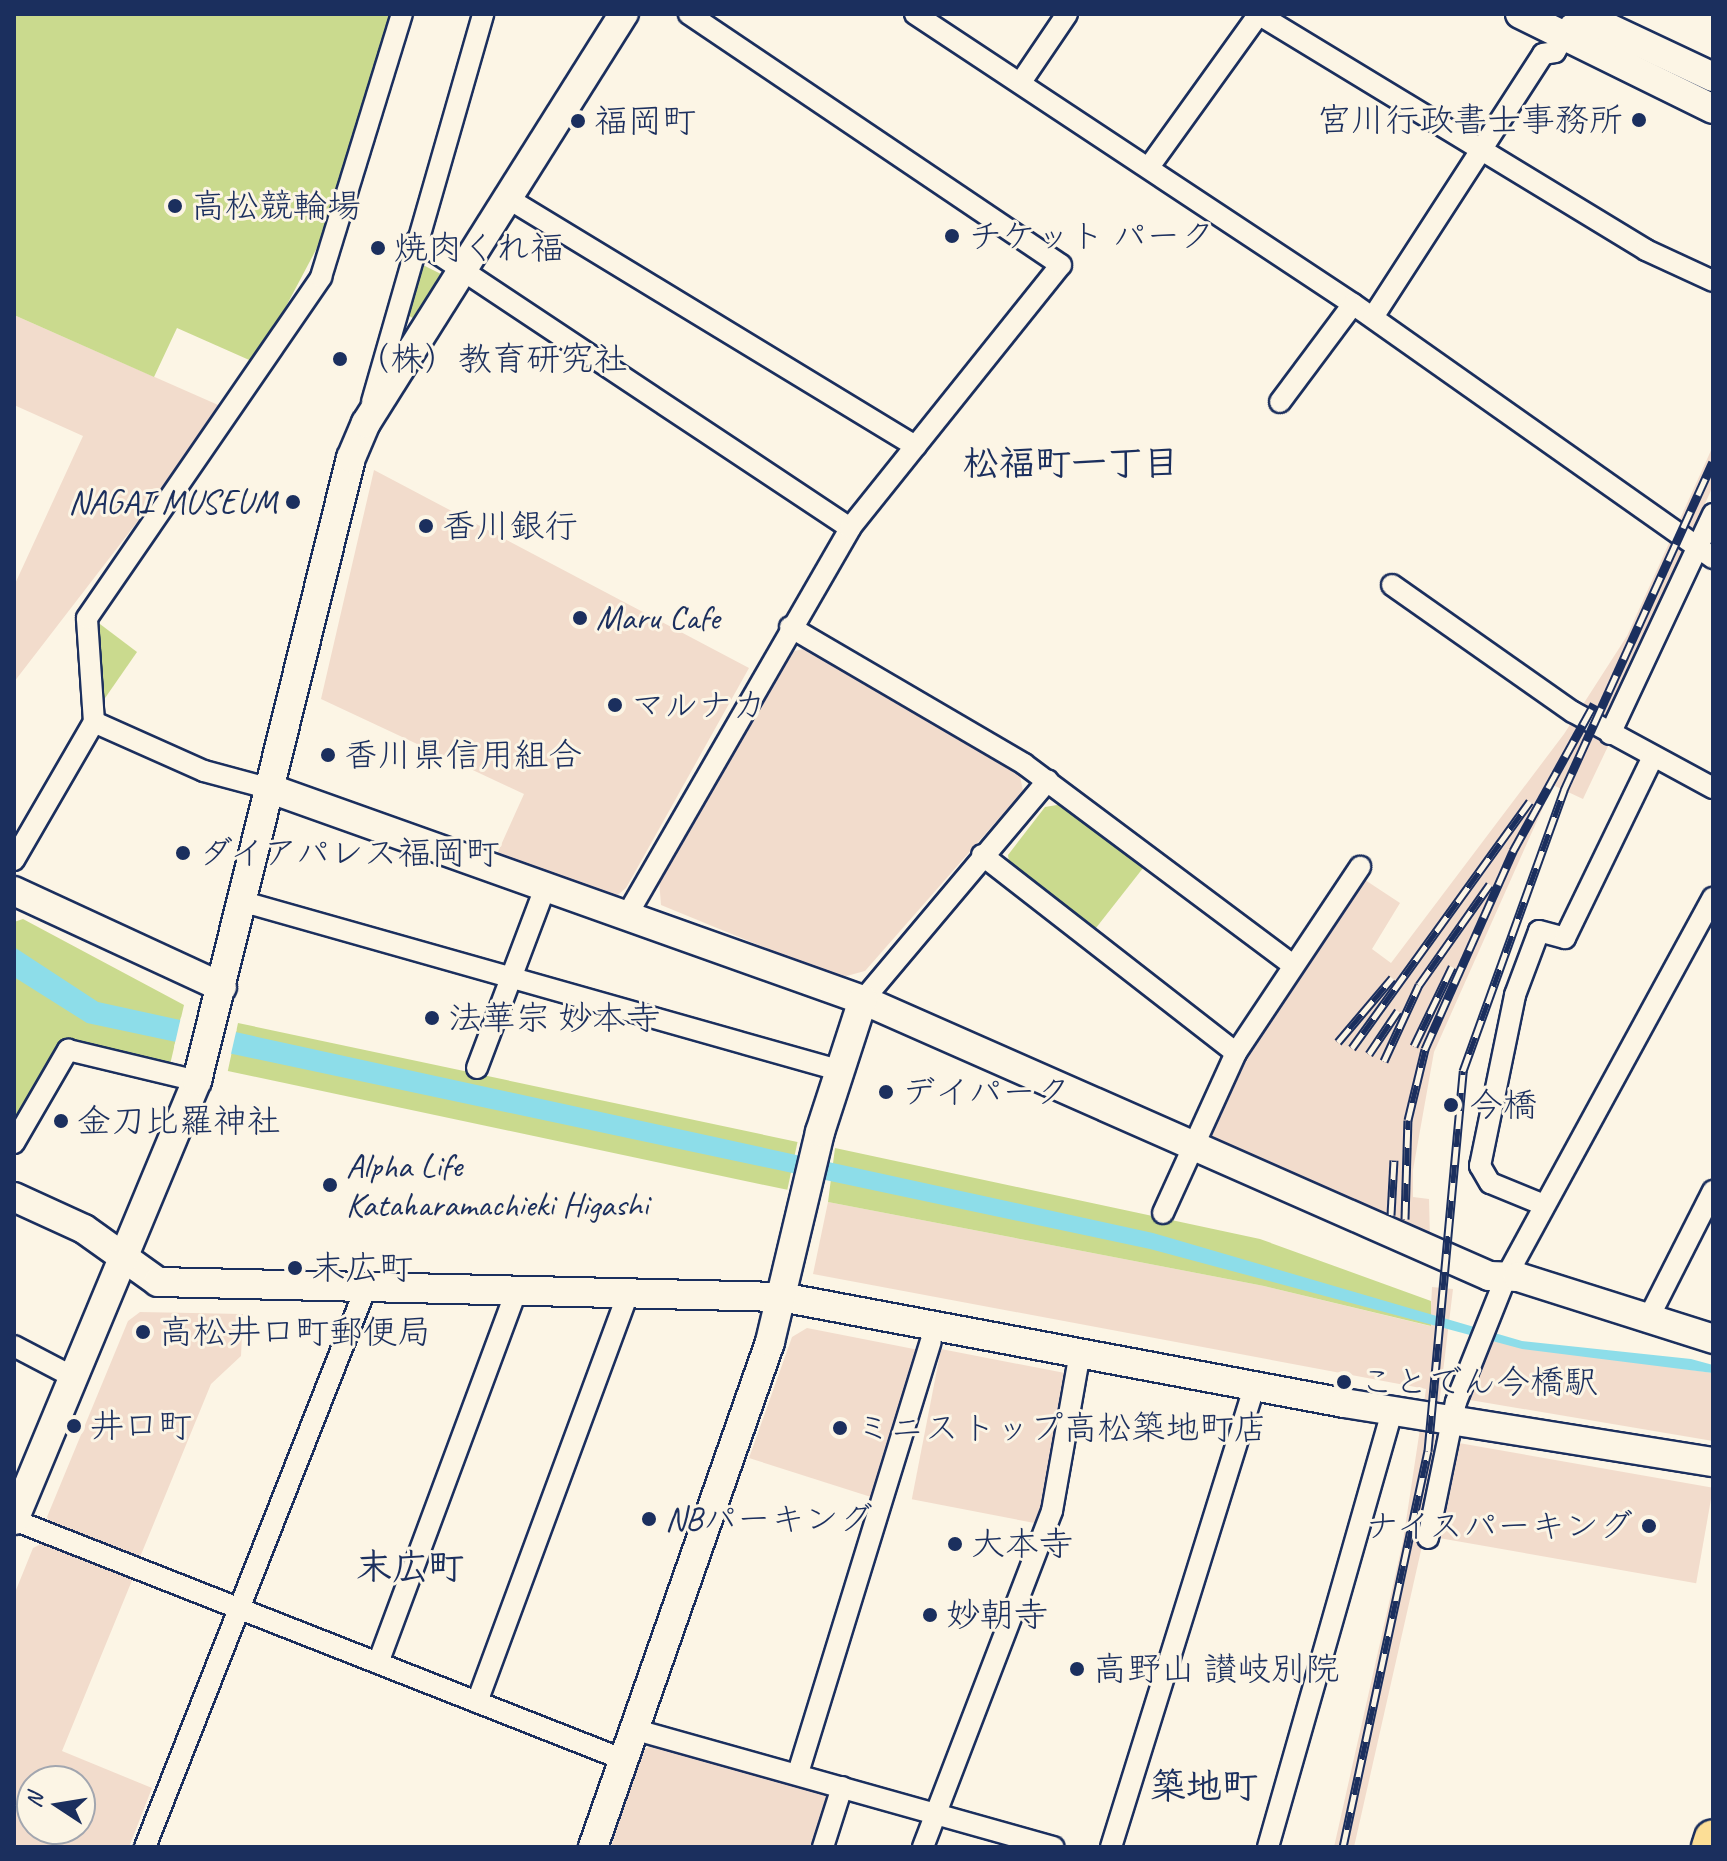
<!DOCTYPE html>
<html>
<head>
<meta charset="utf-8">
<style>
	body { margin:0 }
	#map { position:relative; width:1727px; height:1861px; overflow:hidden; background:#fcf5e5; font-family:Caveat,"Klee One",sans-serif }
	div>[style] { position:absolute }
	.built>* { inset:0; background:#f2dccc; transform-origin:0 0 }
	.green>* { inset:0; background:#cada8e; transform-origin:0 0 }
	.water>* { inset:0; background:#8ddde9 }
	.pier>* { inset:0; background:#fcf5e5; transform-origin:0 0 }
	.roads { filter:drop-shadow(2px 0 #1b2f5e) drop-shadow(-2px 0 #1b2f5e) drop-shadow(0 2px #1b2f5e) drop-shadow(0 -2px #1b2f5e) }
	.street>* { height:20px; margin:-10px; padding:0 10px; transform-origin:10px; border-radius:10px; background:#fcf5e5 }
	.secondary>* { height:28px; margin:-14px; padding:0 14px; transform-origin:14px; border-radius:14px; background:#fcf5e5 }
	.highway>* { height:36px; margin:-18px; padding:0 18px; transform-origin:18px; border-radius:18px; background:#fcde96 }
	.rail>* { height:9px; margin-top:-4.5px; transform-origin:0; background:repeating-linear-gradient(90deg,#fcf5e5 0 18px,#1b2f5e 0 36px); box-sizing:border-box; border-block:2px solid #1b2f5e }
	.dots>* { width:22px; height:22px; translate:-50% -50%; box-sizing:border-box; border:4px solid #fcf5e5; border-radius:50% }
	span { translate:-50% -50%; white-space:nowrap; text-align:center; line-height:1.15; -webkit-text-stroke:6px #fcf5e5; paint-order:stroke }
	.poi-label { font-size:34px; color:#1b2f5e }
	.right { translate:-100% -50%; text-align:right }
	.left { translate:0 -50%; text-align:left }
	.neighbourhood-label { font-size:36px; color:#1b2f5e; font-weight:700 }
	.frame { position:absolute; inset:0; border:16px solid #1b2f5e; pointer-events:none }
	.north { position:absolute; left:16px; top:1765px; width:80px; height:80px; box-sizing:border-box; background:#fcf5e5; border:2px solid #a2a6af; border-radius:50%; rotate:282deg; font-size:22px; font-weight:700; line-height:32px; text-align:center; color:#1b2f5e }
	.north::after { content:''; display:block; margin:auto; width:28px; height:36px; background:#1b2f5e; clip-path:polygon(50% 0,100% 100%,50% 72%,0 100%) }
</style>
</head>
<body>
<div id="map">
	<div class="built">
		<div style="clip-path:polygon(14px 315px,225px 408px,14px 682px,14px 586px,83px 436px,14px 405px)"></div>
		<div style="clip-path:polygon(1713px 446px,1713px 486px,1600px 736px,1610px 742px,1583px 799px,1553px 785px,1434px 1052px,1413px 1170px,1413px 1197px,1429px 1199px,1430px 1240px,1205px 1139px,1241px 1056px,1359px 876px,1400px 903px,1372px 949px,1391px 963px,1564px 734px,1627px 636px)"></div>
		<div style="clip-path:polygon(374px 470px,749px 668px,626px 888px,614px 898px,497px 854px,524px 794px,321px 699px)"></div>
		<div style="clip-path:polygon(808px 648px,1019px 771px,1023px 791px,865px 971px,839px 978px,661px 905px,659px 880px,785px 653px)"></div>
		<div style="clip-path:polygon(828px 1202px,1264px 1286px,1430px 1326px,1432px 1287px,1453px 1289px,1422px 1546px,1354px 1847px,1334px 1847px,1403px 1541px,1426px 1389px,813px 1274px)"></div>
		<div style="clip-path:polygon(140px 1312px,243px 1314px,241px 1356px,211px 1384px,138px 1562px,50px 1526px,47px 1517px,128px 1321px)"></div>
		<div style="clip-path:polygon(807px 1328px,919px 1350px,871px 1497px,749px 1458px,792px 1337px)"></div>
		<div style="clip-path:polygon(1485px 1340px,1713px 1373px,1713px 1441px,1464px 1399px)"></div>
		<div style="left:941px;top:1349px;width:129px;height:153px;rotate:11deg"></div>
		<div style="left:1453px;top:1442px;width:264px;height:97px;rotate:10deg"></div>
		<div style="clip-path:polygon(evenodd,43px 1543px,133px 1578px,62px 1751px,152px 1788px,129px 1847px,14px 1847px,14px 1595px,33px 1548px,43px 1543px,32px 1781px,80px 1781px,80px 1829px,32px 1829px,32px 1781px)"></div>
		<div style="clip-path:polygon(657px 1744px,825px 1790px,830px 1799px,815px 1847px,611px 1847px,641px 1750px)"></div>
	</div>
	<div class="green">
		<div style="clip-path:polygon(14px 14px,394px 14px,327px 229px,256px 363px,177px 328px,154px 377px,14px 315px)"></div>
		<div style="clip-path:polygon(423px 265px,441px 274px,414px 319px,408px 315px)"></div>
		<div style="clip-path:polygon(92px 618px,137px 652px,103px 701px)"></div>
		<div style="clip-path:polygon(1063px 804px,1147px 863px,1092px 933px,1010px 868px,1008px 855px,1045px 807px)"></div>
		<div style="clip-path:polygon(23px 919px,184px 1005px,169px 1069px,65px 1045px,14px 1130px,14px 922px)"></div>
		<div style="left:238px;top:1023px;width:572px;height:49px;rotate:12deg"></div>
		<div style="clip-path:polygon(835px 1148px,1260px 1239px,1431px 1301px,1431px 1326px,1264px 1286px,828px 1202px)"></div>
	</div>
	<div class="water">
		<div style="clip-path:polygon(14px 947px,98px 1002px,1153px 1233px,1522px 1341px,1691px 1359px,1713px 1365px,1713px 1373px,1522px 1349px,1150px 1249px,87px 1023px,14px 977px)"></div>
	</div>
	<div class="pier">
		<div style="left:181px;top:1017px;width:57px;height:32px;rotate:13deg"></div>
	</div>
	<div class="roads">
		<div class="street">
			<div style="left:915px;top:14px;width:525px;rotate:33.51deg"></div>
			<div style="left:1353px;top:304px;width:441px;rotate:35.2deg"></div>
			<div style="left:1258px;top:14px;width:454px;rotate:31.3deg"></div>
			<div style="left:1646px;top:250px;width:74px;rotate:24.8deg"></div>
			<div style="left:1021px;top:82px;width:82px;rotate:-55.9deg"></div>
			<div style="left:1149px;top:167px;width:188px;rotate:-54.3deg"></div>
			<div style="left:509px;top:199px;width:476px;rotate:31.3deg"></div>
			<div style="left:417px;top:240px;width:520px;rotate:33.63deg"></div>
			<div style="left:1373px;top:317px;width:313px;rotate:-57.1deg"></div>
			<div style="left:1543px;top:54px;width:12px;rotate:-9deg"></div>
			<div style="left:1555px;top:52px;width:31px;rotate:-61deg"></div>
			<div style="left:372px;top:402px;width:404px;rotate:-74deg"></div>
			<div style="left:1280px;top:402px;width:122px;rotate:-53.3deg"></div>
			<div style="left:1392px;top:585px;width:221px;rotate:35.1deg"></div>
			<div style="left:1573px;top:712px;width:159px;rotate:28.5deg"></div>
			<div style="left:790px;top:627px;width:271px;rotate:30.3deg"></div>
			<div style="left:1024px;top:764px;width:334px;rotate:36.8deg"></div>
			<div style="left:94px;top:722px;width:120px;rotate:24deg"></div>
			<div style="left:204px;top:771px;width:69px;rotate:15deg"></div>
			<div style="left:1610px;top:734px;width:243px;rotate:-64.9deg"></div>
			<div style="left:982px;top:855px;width:322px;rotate:37.9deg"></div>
			<div style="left:14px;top:860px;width:160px;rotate:-59.9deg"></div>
			<div style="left:94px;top:722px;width:104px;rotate:-93.9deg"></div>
			<div style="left:87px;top:618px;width:414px;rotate:-55.5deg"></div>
			<div style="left:321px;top:277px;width:275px;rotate:-72.9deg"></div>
			<div style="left:244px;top:902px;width:617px;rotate:15.79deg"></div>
			<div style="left:627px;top:915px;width:447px;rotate:-60deg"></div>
			<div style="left:850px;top:528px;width:337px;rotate:-51.3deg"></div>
			<div style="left:1061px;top:265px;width:449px;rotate:-146deg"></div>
			<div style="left:863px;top:1000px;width:287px;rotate:-49.9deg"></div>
			<div style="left:477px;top:1068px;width:196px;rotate:-69.3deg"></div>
			<div style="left:14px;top:1143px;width:108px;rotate:-59.9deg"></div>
			<div style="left:68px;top:1050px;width:133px;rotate:13.5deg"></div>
			<div style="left:1544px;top:1205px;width:58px;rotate:-157.8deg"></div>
			<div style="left:1490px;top:1183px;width:20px;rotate:-120deg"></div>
			<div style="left:1480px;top:1166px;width:175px;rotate:-78.4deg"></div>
			<div style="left:1515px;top:995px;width:68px;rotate:-69.4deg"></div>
			<div style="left:1539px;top:931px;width:27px;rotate:15deg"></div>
			<div style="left:1565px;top:938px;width:201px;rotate:-64.1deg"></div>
			<div style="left:1163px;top:1213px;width:176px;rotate:-65.5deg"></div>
			<div style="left:1236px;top:1053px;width:224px;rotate:-56.3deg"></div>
			<div style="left:1647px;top:1321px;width:146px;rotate:-63.1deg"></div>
			<div style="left:14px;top:1346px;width:69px;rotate:27.7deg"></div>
			<div style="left:14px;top:1520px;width:653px;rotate:21.46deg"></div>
			<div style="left:1428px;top:1538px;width:139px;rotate:-78.4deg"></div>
			<div style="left:1456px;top:1402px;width:135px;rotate:-68.2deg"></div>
			<div style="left:1506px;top:1277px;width:432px;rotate:-61.4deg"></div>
			<div style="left:378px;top:1663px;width:396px;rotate:-69.6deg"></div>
			<div style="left:477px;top:1702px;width:436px;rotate:-69.7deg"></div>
			<div style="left:633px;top:1729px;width:437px;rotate:15.7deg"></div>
			<div style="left:798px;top:1773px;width:451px;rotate:-72.9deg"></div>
			<div style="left:145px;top:1847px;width:599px;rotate:-68.45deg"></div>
			<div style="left:823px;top:1847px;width:63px;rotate:-72.4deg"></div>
			<div style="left:923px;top:1847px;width:360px;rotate:-69deg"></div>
			<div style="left:1052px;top:1511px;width:161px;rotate:-80deg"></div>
			<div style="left:1111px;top:1847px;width:484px;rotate:-72.7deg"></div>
			<div style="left:1268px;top:1847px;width:453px;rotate:-74.1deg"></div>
		</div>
		<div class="secondary">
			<div style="left:1520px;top:14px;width:215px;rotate:26.2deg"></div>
			<div style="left:1579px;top:14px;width:148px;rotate:25.2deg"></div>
			<div style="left:271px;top:789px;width:628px;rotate:19.62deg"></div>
			<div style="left:863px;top:1000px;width:684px;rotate:23.79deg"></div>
			<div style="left:1489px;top:1276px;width:29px;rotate:2deg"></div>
			<div style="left:1518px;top:1277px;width:205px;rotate:17.6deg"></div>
			<div style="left:14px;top:891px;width:229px;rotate:24.8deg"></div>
			<div style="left:14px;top:1197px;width:77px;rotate:24.6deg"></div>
			<div style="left:84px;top:1229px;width:91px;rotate:35.6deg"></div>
			<div style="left:158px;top:1282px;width:623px;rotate:1.38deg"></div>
			<div style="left:781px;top:1297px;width:573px;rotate:10.66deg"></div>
			<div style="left:1344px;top:1403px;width:374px;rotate:9.1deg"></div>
			<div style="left:14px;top:1520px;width:476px;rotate:-67.4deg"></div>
			<div style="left:197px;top:1081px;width:642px;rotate:-76.12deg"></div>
			<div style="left:351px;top:458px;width:38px;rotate:-67deg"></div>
			<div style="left:366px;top:423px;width:484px;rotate:-57.8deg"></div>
			<div style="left:593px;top:1847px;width:535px;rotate:-70.68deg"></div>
			<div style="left:770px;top:1342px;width:216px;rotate:-76.6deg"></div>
			<div style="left:820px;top:1132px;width:139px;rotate:-72deg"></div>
		</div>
		<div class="highway">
			<div style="left:1710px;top:1847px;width:9px;rotate:-72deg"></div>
		</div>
	</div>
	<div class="rail">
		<div style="left:1338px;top:1042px;width:84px;rotate:-49.8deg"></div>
		<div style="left:1414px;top:1046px;width:88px;rotate:-64.3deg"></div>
		<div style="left:1352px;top:1048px;width:304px;rotate:-54.2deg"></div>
		<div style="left:1369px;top:1054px;width:52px;rotate:-56deg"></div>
		<div style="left:1384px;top:1061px;width:84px;rotate:-65.3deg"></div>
		<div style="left:1419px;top:985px;width:123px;rotate:-54.9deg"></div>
		<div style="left:1391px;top:1215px;width:55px;rotate:-86.9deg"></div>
		<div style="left:1405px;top:1219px;width:99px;rotate:-88.3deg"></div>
		<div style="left:1408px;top:1120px;width:73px;rotate:-76.5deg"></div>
		<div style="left:1425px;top:1049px;width:217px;rotate:-66deg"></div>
		<div style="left:1513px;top:851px;width:168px;rotate:-61.1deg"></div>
		<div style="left:1343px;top:1847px;width:405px;rotate:-77.9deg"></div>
		<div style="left:1428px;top:1451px;width:382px;rotate:-84.7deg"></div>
		<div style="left:1463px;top:1071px;width:299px;rotate:-70.2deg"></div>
		<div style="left:1564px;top:790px;width:360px;rotate:-65.6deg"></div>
	</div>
	<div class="dots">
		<div style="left:1639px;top:120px;background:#1b2f5e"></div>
		<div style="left:578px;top:121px;background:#1b2f5e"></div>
		<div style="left:175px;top:206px;background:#1b2f5e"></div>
		<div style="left:952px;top:236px;background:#1b2f5e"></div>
		<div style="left:378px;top:248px;background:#1b2f5e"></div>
		<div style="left:340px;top:359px;background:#1b2f5e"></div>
		<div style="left:293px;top:502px;background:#1b2f5e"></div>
		<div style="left:426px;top:526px;background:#1b2f5e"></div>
		<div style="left:580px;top:618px;background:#1b2f5e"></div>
		<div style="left:615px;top:705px;background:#1b2f5e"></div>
		<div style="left:328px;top:755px;background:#1b2f5e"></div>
		<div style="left:183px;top:853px;background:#1b2f5e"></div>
		<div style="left:432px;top:1018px;background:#1b2f5e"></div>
		<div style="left:886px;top:1092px;background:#1b2f5e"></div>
		<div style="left:1451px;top:1105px;background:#1b2f5e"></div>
		<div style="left:61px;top:1121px;background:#1b2f5e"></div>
		<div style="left:330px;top:1185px;background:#1b2f5e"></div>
		<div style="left:295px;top:1268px;background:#1b2f5e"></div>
		<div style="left:143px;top:1332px;background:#1b2f5e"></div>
		<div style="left:1344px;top:1382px;background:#1b2f5e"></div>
		<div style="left:74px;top:1426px;background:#1b2f5e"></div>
		<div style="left:840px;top:1428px;background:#1b2f5e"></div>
		<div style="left:649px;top:1519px;background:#1b2f5e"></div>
		<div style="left:1649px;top:1526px;background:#1b2f5e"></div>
		<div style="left:955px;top:1544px;background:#1b2f5e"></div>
		<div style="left:930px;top:1615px;background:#1b2f5e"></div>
		<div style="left:1077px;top:1669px;background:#1b2f5e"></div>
	</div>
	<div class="poi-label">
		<span class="right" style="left:1623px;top:120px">宮川行政書士事務所</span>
		<span class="left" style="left:594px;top:121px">福岡町</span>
		<span class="left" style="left:191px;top:206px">高松競輪場</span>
		<span class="left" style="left:968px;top:236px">チケット パーク</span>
		<span class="left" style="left:394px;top:248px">焼肉くれ福</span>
		<span class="left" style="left:356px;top:359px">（株）教育研究社</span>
		<span class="right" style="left:277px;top:502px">NAGAI MUSEUM</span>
		<span class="left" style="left:442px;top:526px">香川銀行</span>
		<span class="left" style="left:596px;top:618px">Maru Cafe</span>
		<span class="left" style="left:631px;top:705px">マルナカ</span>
		<span class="left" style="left:344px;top:755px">香川県信用組合</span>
		<span class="left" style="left:199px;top:853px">ダイアパレス福岡町</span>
		<span class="left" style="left:448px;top:1018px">法華宗 妙本寺</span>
		<span class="left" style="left:902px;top:1092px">デイパーク</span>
		<span class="left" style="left:1469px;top:1105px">今橋</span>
		<span class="left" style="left:77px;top:1121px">金刀比羅神社</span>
		<span class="left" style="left:346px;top:1185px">Alpha Life<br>Kataharamachieki Higashi</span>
		<span class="left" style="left:311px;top:1268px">末広町</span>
		<span class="left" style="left:159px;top:1332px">高松井口町郵便局</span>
		<span class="left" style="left:1360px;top:1382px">ことでん今橋駅</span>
		<span class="left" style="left:90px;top:1426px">井口町</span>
		<span class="left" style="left:856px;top:1428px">ミニストップ高松築地町店</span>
		<span class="left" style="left:665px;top:1519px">NBパーキング</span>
		<span class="right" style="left:1633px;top:1526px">ナイスパーキング</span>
		<span class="left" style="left:971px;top:1544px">大本寺</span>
		<span class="left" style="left:946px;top:1615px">妙朝寺</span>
		<span class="left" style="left:1093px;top:1669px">高野山 讃岐別院</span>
	</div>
	<div class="neighbourhood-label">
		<span style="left:1071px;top:464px">松福町一丁目</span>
		<span style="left:410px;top:1568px">末広町</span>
		<span style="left:1204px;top:1787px">築地町</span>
	</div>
	<div class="frame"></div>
	<div class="north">N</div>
</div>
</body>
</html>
